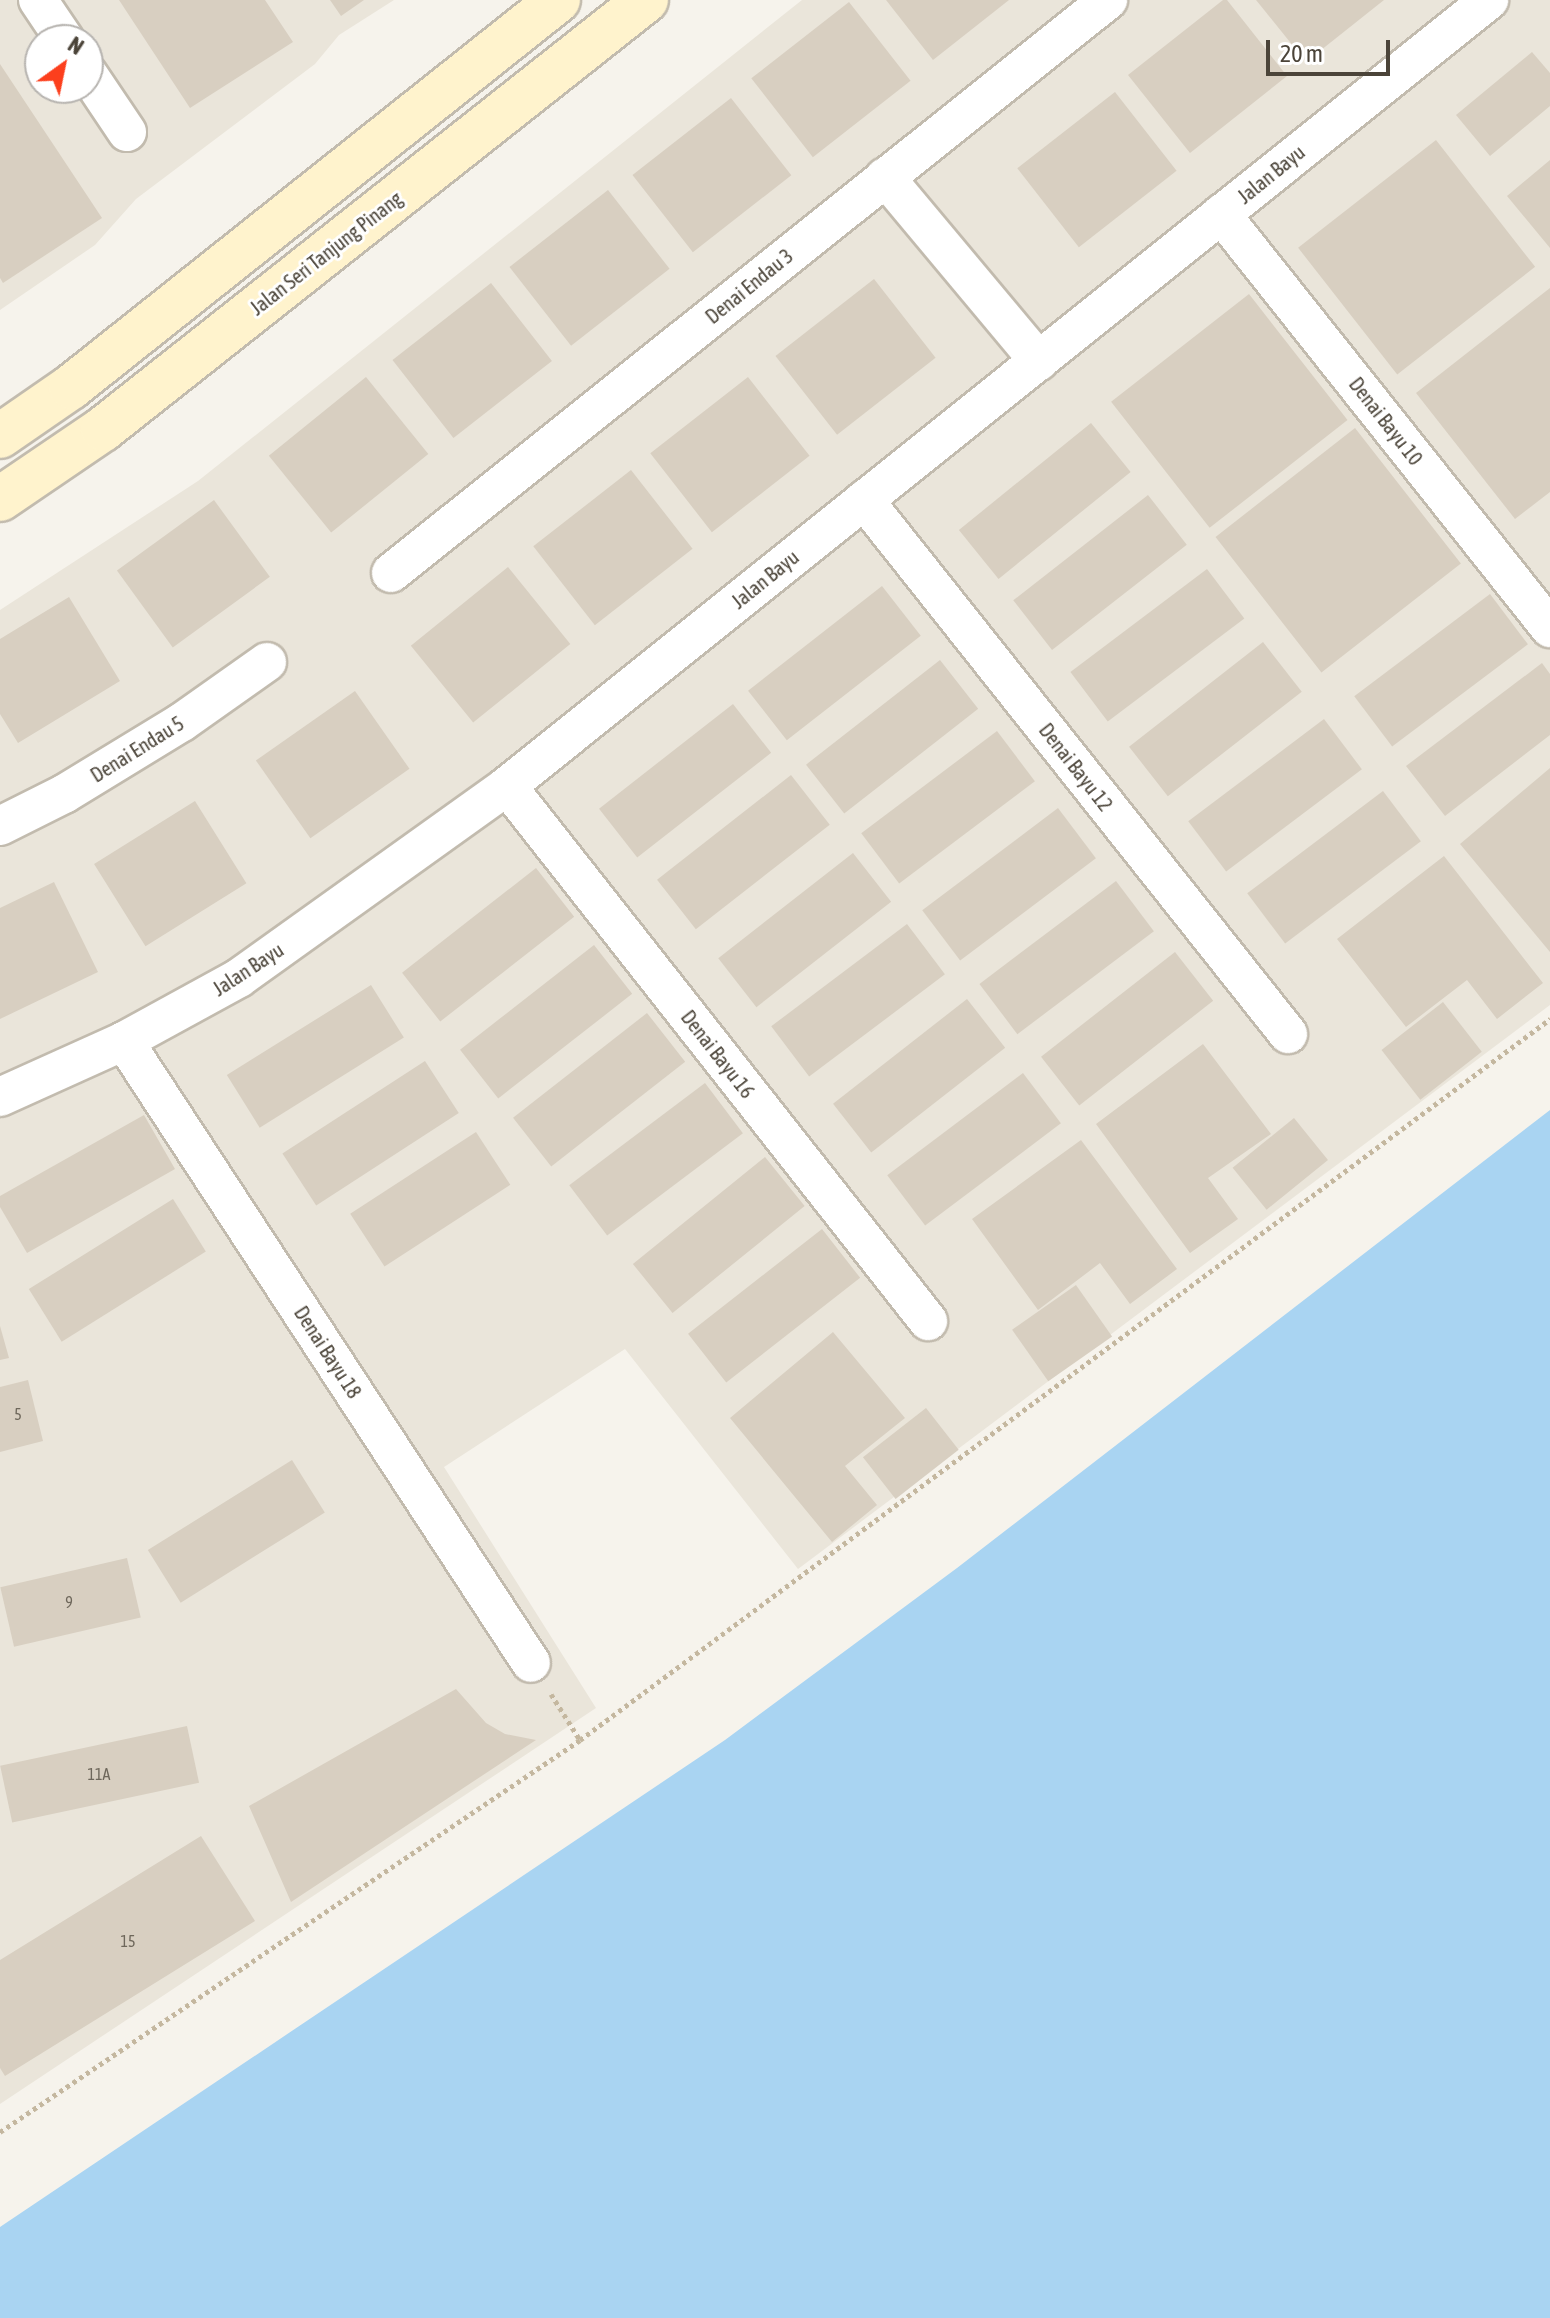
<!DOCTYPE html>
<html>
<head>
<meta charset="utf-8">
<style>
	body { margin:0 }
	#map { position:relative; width:1550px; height:2318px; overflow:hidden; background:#f6f3ec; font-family:"Asap Condensed",sans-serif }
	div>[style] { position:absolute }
	.residential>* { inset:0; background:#eae5da }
	.water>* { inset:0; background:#a9d4f2 }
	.building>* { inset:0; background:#d8cfc1; transform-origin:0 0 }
	.path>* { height:5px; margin-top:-2.5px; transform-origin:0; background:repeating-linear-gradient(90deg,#c4b79f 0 4px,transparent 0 8px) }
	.roads { filter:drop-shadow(2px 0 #c2bbae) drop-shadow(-2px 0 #c2bbae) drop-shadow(0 2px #c2bbae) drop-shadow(0 -2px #c2bbae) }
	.street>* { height:38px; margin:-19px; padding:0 19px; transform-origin:19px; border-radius:19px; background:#fff }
	.secondary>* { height:44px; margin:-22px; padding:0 22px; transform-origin:22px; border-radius:22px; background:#fff3cd }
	span { translate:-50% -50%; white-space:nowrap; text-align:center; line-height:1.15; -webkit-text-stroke:6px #fff; paint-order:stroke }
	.number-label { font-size:16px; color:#6e675b }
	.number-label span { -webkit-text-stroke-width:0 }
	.street-label { font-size:20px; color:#4b4439 }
	.north { position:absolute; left:24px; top:24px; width:80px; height:80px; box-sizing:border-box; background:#fff; border:2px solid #b7b4b0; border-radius:50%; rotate:33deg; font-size:22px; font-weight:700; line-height:32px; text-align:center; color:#4b4439 }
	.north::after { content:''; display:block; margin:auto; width:28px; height:36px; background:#fc3f1d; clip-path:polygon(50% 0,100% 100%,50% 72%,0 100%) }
	.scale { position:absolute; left:1266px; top:40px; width:124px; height:36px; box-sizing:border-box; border:4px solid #4b4439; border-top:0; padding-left:10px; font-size:24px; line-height:28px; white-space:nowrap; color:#4b4439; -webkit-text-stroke:6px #fff; paint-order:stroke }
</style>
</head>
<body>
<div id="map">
	<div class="residential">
		<div style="clip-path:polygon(evenodd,0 0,394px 0,339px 35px,315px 64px,136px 199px,95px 245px,0 310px,0 0,40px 40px,88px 40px,88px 88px,40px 88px,40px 40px)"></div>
		<div style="clip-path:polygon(802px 0,1550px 0,1550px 1005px,798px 1569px,625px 1349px,444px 1467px,596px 1708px,0 2104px,0 610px,198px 481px)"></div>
	</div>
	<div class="water">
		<div style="clip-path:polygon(1550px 1110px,1550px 2318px,0 2318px,0 2227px,725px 1740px,957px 1568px)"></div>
	</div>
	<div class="building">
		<div style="clip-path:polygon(119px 0,265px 0,293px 42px,190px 108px)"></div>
		<div style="clip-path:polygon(330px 0,364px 0,341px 16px)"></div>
		<div style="clip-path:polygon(886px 0,1009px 0,933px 60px)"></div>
		<div style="clip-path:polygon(1223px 0,1227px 0,1287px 76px,1190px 153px,1128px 75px)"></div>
		<div style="clip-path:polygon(1256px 0,1384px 0,1306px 62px)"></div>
		<div style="left:849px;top:2px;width:100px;height:124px;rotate:52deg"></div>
		<div style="clip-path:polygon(1532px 52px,1550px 73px,1550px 106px,1490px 156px,1456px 115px)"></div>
		<div style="clip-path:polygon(0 64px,102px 218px,3px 283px,0 278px)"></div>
		<div style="left:1115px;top:92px;width:100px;height:124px;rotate:52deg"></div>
		<div style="left:731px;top:98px;width:98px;height:125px;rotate:52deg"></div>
		<div style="left:1436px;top:140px;width:161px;height:175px;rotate:52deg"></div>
		<div style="clip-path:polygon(1550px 160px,1550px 248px,1507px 196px)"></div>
		<div style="left:608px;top:190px;width:100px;height:125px;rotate:52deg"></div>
		<div style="left:874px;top:279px;width:100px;height:125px;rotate:52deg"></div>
		<div style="left:491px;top:283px;width:99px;height:125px;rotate:52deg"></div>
		<div style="clip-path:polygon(1550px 288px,1550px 492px,1515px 519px,1416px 393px)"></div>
		<div style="left:1249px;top:294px;width:160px;height:175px;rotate:52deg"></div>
		<div style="left:366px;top:377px;width:99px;height:125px;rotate:51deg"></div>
		<div style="left:748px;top:377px;width:100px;height:124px;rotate:52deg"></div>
		<div style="left:1091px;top:423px;width:63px;height:170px;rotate:51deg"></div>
		<div style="left:1355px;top:428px;width:172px;height:177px;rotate:52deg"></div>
		<div style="left:631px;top:470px;width:100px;height:124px;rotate:52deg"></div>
		<div style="left:1148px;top:495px;width:63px;height:171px;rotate:52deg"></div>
		<div style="left:214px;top:500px;width:95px;height:120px;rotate:54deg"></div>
		<div style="left:508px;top:567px;width:99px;height:125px;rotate:51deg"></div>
		<div style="left:1207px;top:569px;width:62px;height:171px;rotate:53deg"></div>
		<div style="left:882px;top:586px;width:63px;height:170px;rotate:52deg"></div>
		<div style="left:1490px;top:594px;width:63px;height:170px;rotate:53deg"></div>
		<div style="clip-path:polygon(69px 597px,120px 681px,18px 743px,0 714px,0 639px)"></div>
		<div style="left:1263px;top:642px;width:63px;height:170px;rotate:52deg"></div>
		<div style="left:940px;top:660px;width:62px;height:170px;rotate:52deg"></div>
		<div style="clip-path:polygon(1542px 663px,1550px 674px,1550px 735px,1445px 816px,1406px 766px)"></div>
		<div style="left:355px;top:691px;width:95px;height:121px;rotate:55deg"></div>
		<div style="left:733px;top:704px;width:62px;height:170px;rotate:52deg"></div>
		<div style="left:1324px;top:719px;width:63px;height:170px;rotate:53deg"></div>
		<div style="left:997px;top:731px;width:63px;height:170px;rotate:53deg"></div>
		<div style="clip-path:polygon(1550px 768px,1550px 952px,1460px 844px)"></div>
		<div style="left:791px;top:775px;width:63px;height:170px;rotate:52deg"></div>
		<div style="left:1383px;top:791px;width:63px;height:170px;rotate:53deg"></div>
		<div style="left:195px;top:801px;width:97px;height:119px;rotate:58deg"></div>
		<div style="left:1058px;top:808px;width:63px;height:170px;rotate:53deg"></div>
		<div style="left:853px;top:853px;width:62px;height:171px;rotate:52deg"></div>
		<div style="clip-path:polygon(1444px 856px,1543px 983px,1497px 1019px,1467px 980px,1406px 1027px,1337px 939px)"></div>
		<div style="left:536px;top:868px;width:62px;height:170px;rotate:52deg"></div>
		<div style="left:1116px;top:881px;width:63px;height:171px;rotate:53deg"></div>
		<div style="clip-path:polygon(54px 882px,98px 972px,0 1019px,0 908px)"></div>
		<div style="left:907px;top:924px;width:63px;height:170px;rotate:53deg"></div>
		<div style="left:594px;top:945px;width:62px;height:170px;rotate:52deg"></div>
		<div style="left:1175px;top:952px;width:62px;height:170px;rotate:52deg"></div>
		<div style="left:371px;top:985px;width:62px;height:170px;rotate:58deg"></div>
		<div style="left:967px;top:999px;width:62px;height:170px;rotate:52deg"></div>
		<div style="left:1443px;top:1002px;width:63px;height:78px;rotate:52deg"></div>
		<div style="left:647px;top:1013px;width:62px;height:170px;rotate:52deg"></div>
		<div style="clip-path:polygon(1203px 1044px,1271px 1134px,1208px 1178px,1238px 1219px,1190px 1253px,1096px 1124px)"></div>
		<div style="left:425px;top:1061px;width:62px;height:170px;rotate:57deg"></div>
		<div style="left:1023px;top:1073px;width:63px;height:170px;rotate:53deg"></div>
		<div style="left:705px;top:1083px;width:63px;height:170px;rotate:53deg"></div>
		<div style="clip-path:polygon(144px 1115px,175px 1169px,27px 1253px,0 1207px,0 1196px)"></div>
		<div style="left:1294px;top:1118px;width:54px;height:79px;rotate:51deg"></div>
		<div style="left:476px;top:1132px;width:63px;height:150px;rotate:57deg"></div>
		<div style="clip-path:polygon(1081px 1140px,1177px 1269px,1130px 1304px,1100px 1263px,1038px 1310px,972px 1219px)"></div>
		<div style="left:765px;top:1157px;width:63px;height:170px;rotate:51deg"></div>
		<div style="left:173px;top:1199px;width:62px;height:170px;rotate:58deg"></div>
		<div style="left:822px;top:1229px;width:62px;height:170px;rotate:52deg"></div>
		<div style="left:1076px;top:1285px;width:63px;height:78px;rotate:55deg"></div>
		<div style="clip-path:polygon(0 1326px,9px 1358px,0 1360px)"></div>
		<div style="clip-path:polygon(833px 1332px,905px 1418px,845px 1466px,877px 1505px,832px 1542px,730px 1418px)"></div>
		<div style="clip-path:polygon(28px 1380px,43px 1441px,0 1452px,0 1387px)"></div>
		<div style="left:926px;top:1408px;width:53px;height:80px;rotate:52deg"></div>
		<div style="left:292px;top:1460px;width:62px;height:170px;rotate:58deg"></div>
		<div style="left:127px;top:1558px;width:61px;height:130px;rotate:77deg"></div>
		<div style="clip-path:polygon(456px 1689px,486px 1723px,505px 1734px,536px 1740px,291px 1902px,249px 1806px)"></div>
		<div style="left:187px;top:1726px;width:58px;height:191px;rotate:78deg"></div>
		<div style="clip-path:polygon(201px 1836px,255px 1921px,5px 2076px,0 2068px,0 1960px)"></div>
	</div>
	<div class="path">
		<div style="left:551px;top:1694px;width:54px;rotate:57.8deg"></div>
		<div style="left:0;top:2132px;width:700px;rotate:-34.05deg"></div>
		<div style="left:580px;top:1740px;width:1209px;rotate:-36.62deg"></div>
	</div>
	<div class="roads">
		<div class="street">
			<div style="left:38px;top:0;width:48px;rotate:56deg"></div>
			<div style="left:88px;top:74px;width:70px;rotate:56.1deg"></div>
			<div style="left:885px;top:177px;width:240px;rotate:50.1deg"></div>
			<div style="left:1221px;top:214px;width:529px;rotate:51.53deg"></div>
			<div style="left:864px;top:500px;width:682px;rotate:51.55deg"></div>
			<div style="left:391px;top:573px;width:918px;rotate:-38.63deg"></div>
			<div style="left:507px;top:786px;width:681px;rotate:51.8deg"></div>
			<div style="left:0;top:826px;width:72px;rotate:-26.6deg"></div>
			<div style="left:64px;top:794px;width:138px;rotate:-31.4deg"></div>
			<div style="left:182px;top:722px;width:104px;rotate:-35.2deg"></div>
			<div style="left:124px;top:1041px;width:743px;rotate:56.8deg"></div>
			<div style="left:0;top:1097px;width:136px;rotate:-24.3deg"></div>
			<div style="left:124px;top:1041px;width:131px;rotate:-28.7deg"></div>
			<div style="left:239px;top:978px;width:330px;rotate:-35.6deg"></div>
			<div style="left:507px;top:786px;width:1258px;rotate:-38.67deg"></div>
		</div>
		<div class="secondary">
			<div style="left:0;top:436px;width:86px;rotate:-34.6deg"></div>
			<div style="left:71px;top:387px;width:622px;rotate:-38.47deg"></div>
			<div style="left:0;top:499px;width:125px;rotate:-34.2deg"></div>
			<div style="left:103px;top:429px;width:692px;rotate:-38.31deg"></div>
		</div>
	</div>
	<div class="number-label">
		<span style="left:18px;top:1414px">5</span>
		<span style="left:69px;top:1602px">9</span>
		<span style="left:99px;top:1774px">11A</span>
		<span style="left:128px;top:1941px">15</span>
	</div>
	<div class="street-label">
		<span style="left:1271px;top:174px;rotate:-39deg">Jalan Bayu</span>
		<span style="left:326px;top:253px;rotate:-38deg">Jalan Seri Tanjung Pinang</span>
		<span style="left:749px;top:286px;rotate:-39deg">Denai Endau 3</span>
		<span style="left:1386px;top:421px;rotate:52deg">Denai Bayu 10</span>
		<span style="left:765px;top:579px;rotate:-39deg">Jalan Bayu</span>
		<span style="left:137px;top:749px;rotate:-32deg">Denai Endau 5</span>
		<span style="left:1076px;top:767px;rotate:52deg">Denai Bayu 12</span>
		<span style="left:248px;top:969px;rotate:-33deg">Jalan Bayu</span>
		<span style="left:718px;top:1054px;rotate:52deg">Denai Bayu 16</span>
		<span style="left:328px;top:1352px;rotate:57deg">Denai Bayu 18</span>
	</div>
	<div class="north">N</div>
	<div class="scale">20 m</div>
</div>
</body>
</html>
